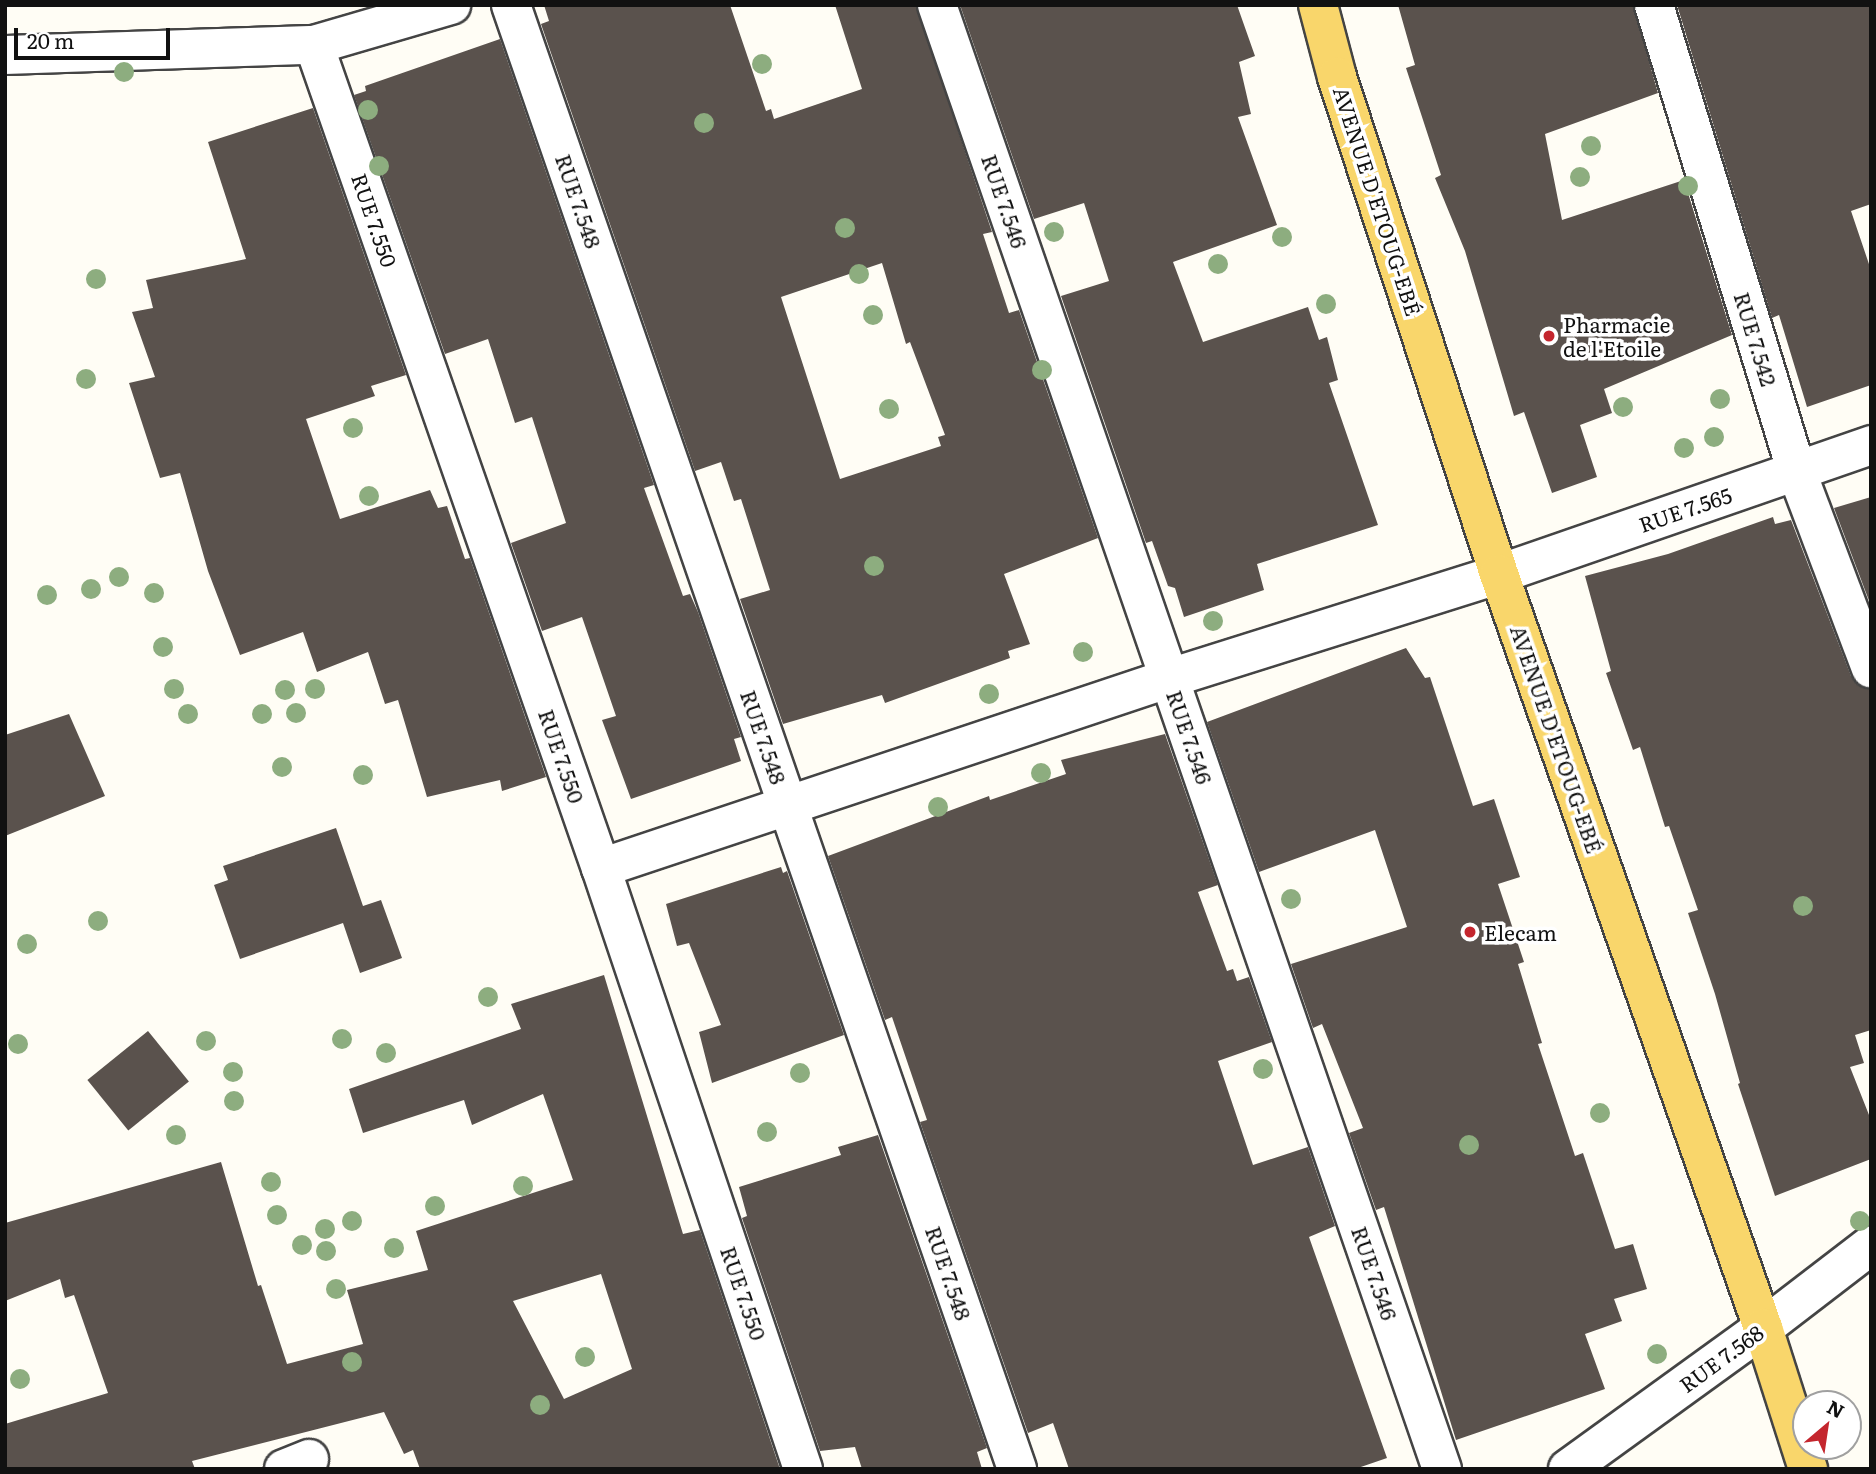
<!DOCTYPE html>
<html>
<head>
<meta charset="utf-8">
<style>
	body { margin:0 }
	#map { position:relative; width:1876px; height:1474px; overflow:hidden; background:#fffdf5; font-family:Literata,serif }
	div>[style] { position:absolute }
	.building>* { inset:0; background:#5a524d; transform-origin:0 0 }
	.roads { filter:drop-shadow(2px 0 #444) drop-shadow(-2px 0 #444) drop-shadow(0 2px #444) drop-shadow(0 -2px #444) }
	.street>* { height:38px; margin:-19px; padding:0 19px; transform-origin:19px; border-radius:19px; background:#fff }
	.primary>* { height:38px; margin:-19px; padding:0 19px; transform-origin:19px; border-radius:19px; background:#f9d66b }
	.trees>* { width:20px; height:20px; margin:-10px; border-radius:50%; background:#8dad7f }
	.dots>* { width:19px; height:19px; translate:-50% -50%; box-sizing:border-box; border:4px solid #fff; border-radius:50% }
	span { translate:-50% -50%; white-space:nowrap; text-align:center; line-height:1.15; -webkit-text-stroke:7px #fff; paint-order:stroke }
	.street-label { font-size:21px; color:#111 }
	.poi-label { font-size:21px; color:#111 }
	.left { translate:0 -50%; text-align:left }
	.frame { position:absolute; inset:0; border:7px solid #111; pointer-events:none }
	.north { position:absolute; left:1792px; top:1390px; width:70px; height:70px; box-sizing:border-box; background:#fff; border:2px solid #a0a0a0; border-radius:50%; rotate:29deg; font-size:19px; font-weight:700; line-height:28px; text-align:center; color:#111 }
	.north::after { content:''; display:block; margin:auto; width:24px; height:32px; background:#c4262e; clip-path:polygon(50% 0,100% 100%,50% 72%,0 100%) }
	.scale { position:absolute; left:14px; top:28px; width:156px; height:32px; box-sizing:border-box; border:4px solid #111; border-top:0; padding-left:9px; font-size:21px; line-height:24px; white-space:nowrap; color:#111; -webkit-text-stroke:5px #fff; paint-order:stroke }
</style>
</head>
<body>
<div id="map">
	<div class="building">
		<div style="clip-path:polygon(evenodd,544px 5px,730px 5px,766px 111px,771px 109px,774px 119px,862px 89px,835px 5px,916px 5px,992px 232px,983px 234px,1009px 313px,1019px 310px,1098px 538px,1004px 574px,1030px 644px,1008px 651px,1010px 658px,885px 703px,882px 695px,783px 724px,740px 599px,770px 590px,741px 499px,734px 501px,721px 462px,695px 471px,541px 24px,549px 21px,544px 5px,882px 263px,906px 344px,910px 342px,945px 435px,938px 437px,941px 446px,840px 479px,781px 297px,882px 263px)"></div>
		<div style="clip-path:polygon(960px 5px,1237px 5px,1255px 56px,1239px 62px,1251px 114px,1238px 117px,1277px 225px,1173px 262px,1203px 342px,1308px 307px,1319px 340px,1327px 337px,1338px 380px,1329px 383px,1378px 525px,1257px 564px,1264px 590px,1184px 617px,1175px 588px,1168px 586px,1152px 541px,1146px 543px,1061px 296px,1109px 281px,1084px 203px,1034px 219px)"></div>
		<div style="clip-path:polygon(1398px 5px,1633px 5px,1658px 93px,1545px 134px,1562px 220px,1684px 180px,1732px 335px,1604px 389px,1612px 413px,1580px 425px,1597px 477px,1552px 493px,1524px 412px,1514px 416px,1465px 251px,1435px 178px,1441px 175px,1406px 68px,1415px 65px)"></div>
		<div style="clip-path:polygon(1677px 5px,1871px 5px,1871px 204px,1851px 211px,1871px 270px,1871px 385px,1807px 407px,1779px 315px,1772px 318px)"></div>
		<div style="clip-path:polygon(500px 39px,654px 485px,644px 488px,683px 596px,690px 594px,698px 612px,741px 737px,734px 739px,741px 761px,631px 799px,602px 720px,616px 716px,582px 617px,542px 631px,511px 543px,566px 523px,532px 417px,515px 423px,488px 339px,445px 354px,354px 95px,366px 91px,365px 86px)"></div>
		<div style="clip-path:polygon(313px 108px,406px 375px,371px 386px,375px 396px,306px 419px,340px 519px,430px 490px,438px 508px,447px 506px,465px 559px,470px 558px,546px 777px,502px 791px,500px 780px,427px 797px,398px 700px,385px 704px,368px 652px,317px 672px,303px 632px,240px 655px,208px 571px,180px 473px,160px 478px,129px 383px,155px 377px,132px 312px,153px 308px,146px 280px,246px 259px,208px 142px)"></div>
		<div style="clip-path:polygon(1871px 497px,1871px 606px,1834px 508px)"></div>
		<div style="clip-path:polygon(1773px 517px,1775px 524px,1791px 520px,1851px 676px,1858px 685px,1871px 689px,1871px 1030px,1855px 1035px,1864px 1063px,1850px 1067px,1871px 1120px,1871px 1159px,1775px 1196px,1738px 1084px,1740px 1083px,1715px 994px,1688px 913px,1698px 910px,1669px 826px,1665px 827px,1640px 747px,1633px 750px,1606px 673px,1611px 671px,1585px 576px,1668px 554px)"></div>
		<div style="clip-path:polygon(1406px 648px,1425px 678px,1430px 677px,1473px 806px,1494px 799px,1520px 877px,1498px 884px,1524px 962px,1518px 964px,1542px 1043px,1538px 1044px,1575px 1156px,1583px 1153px,1615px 1249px,1633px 1244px,1647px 1289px,1614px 1299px,1622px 1321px,1585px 1334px,1605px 1389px,1456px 1440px,1384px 1207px,1376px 1210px,1349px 1133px,1363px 1128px,1322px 1024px,1313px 1028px,1291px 964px,1407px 927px,1375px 830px,1259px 872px,1207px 722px)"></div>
		<div style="clip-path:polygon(69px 714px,105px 796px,5px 836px,5px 735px)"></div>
		<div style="clip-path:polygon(1165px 734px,1218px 885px,1198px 892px,1227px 971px,1233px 969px,1237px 981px,1249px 977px,1272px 1042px,1218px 1061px,1253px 1165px,1308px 1147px,1335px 1226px,1309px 1237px,1387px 1458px,1355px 1469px,1069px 1469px,1053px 1423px,1028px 1433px,920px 1122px,927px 1120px,892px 1017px,885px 1020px,828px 856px,989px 796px,990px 800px,1066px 774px,1061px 760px)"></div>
		<div style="clip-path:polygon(336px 828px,363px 906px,381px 900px,402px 958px,360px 973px,343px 923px,240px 959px,214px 885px,228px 880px,223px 866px)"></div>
		<div style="clip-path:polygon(781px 867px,783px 873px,787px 871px,844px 1035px,712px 1083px,699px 1032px,721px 1025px,689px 943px,677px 946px,666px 904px)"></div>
		<div style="clip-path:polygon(evenodd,604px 975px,683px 1234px,700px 1230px,780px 1469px,420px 1469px,413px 1450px,404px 1454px,384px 1412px,192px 1461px,195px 1469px,5px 1469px,5px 1424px,108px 1393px,74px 1295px,65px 1298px,60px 1279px,5px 1301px,5px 1223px,221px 1162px,258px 1286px,261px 1285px,287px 1364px,363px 1344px,347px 1290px,428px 1270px,416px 1231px,573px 1180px,543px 1094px,472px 1125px,464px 1100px,363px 1133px,349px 1089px,521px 1029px,511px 1004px,604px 975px,601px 1274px,632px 1369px,564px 1399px,513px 1301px,601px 1274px)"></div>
		<div style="left:148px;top:1031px;width:65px;height:78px;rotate:51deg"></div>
		<div style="clip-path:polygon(878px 1135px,987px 1448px,977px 1452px,982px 1469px,862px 1469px,855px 1447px,820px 1451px,742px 1218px,747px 1216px,739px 1187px,841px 1155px,838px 1147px)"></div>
	</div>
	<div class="roads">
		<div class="street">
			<div style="left:511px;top:5px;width:1549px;rotate:70.93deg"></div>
			<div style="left:937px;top:5px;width:1549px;rotate:70.97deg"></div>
			<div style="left:1654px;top:5px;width:486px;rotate:73deg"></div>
			<div style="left:1796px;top:470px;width:212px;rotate:69.3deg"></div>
			<div style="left:314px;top:45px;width:872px;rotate:70.78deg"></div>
			<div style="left:601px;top:868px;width:634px;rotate:71.42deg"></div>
			<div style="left:5px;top:55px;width:309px;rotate:-1.9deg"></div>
			<div style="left:314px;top:45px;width:143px;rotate:-16.3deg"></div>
			<div style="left:601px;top:868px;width:600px;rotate:-18.47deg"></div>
			<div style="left:1170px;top:678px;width:345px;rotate:-17.5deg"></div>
			<div style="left:1499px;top:574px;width:394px;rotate:-19.1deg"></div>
			<div style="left:284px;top:1469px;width:27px;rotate:-22deg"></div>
			<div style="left:1568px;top:1469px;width:241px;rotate:-35.9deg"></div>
			<div style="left:1763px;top:1328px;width:136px;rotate:-37.5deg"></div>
		</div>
		<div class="primary">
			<div style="left:1318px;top:5px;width:74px;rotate:75.2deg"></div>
			<div style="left:1337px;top:77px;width:523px;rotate:71.95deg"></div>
			<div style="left:1499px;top:574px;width:799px;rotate:70.7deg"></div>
			<div style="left:1763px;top:1328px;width:148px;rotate:72.3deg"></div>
		</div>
	</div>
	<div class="trees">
		<div style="left:762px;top:64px"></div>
		<div style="left:124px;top:72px"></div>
		<div style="left:368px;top:110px"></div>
		<div style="left:704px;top:123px"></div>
		<div style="left:1591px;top:146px"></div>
		<div style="left:379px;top:166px"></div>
		<div style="left:1580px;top:177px"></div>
		<div style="left:1688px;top:186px"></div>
		<div style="left:845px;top:228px"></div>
		<div style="left:1054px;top:232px"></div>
		<div style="left:1282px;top:237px"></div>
		<div style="left:1218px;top:264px"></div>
		<div style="left:859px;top:274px"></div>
		<div style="left:96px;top:279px"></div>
		<div style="left:1326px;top:304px"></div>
		<div style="left:873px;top:315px"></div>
		<div style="left:1042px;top:370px"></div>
		<div style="left:86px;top:379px"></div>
		<div style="left:1720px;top:399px"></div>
		<div style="left:1623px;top:407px"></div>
		<div style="left:889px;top:409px"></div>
		<div style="left:353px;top:428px"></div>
		<div style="left:1714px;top:437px"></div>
		<div style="left:1684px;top:448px"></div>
		<div style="left:369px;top:496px"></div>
		<div style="left:874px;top:566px"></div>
		<div style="left:119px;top:577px"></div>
		<div style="left:91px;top:589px"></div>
		<div style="left:154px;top:593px"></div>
		<div style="left:47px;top:595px"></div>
		<div style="left:1213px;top:621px"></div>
		<div style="left:163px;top:647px"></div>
		<div style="left:1083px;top:652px"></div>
		<div style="left:174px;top:689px"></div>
		<div style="left:315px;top:689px"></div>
		<div style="left:285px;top:690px"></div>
		<div style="left:989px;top:694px"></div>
		<div style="left:296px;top:713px"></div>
		<div style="left:188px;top:714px"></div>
		<div style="left:262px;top:714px"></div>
		<div style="left:282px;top:767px"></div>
		<div style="left:1041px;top:773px"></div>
		<div style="left:363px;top:775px"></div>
		<div style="left:938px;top:807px"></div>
		<div style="left:1291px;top:899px"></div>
		<div style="left:1803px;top:906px"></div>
		<div style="left:98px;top:921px"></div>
		<div style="left:27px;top:944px"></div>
		<div style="left:488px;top:997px"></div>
		<div style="left:342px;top:1039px"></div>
		<div style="left:206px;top:1041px"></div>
		<div style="left:18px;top:1044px"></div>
		<div style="left:386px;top:1053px"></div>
		<div style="left:1263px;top:1069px"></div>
		<div style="left:233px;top:1072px"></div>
		<div style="left:800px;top:1073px"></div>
		<div style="left:234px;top:1101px"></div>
		<div style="left:1600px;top:1113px"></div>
		<div style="left:767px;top:1132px"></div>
		<div style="left:176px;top:1135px"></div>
		<div style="left:1469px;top:1145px"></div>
		<div style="left:271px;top:1182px"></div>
		<div style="left:523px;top:1186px"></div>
		<div style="left:435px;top:1206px"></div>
		<div style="left:277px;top:1215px"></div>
		<div style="left:352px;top:1221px"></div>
		<div style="left:1860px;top:1221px"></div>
		<div style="left:325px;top:1229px"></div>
		<div style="left:302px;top:1245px"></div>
		<div style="left:394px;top:1248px"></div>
		<div style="left:326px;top:1251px"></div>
		<div style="left:336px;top:1289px"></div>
		<div style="left:1657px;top:1354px"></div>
		<div style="left:585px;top:1357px"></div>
		<div style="left:352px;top:1362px"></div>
		<div style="left:20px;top:1379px"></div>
		<div style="left:540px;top:1405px"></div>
	</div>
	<div class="dots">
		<div style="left:1549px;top:336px;background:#c4262e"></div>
		<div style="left:1470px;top:932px;background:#c4262e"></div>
	</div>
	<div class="street-label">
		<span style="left:579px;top:201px;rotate:71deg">RUE 7.548</span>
		<span style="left:1005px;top:201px;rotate:71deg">RUE 7.546</span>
		<span style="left:1378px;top:201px;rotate:72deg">AVENUE D'ETOUG-EBÉ</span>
		<span style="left:375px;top:220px;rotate:71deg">RUE 7.550</span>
		<span style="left:1756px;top:339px;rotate:73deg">RUE 7.542</span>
		<span style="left:1685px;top:509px;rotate:-19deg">RUE 7.565</span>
		<span style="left:764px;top:737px;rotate:71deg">RUE 7.548</span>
		<span style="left:1190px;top:737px;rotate:71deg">RUE 7.546</span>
		<span style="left:1557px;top:739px;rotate:71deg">AVENUE D'ETOUG-EBÉ</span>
		<span style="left:562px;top:756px;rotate:71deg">RUE 7.550</span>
		<span style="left:949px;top:1273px;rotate:71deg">RUE 7.548</span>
		<span style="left:1375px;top:1273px;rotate:71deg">RUE 7.546</span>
		<span style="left:744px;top:1293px;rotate:71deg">RUE 7.550</span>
		<span style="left:1721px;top:1358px;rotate:-36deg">RUE 7.568</span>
	</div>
	<div class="poi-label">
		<span class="left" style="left:1563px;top:336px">Pharmacie<br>de l'Etoile</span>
		<span class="left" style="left:1484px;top:932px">Elecam</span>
	</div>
	<div class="frame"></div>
	<div class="north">N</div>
	<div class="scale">20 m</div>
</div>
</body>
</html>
